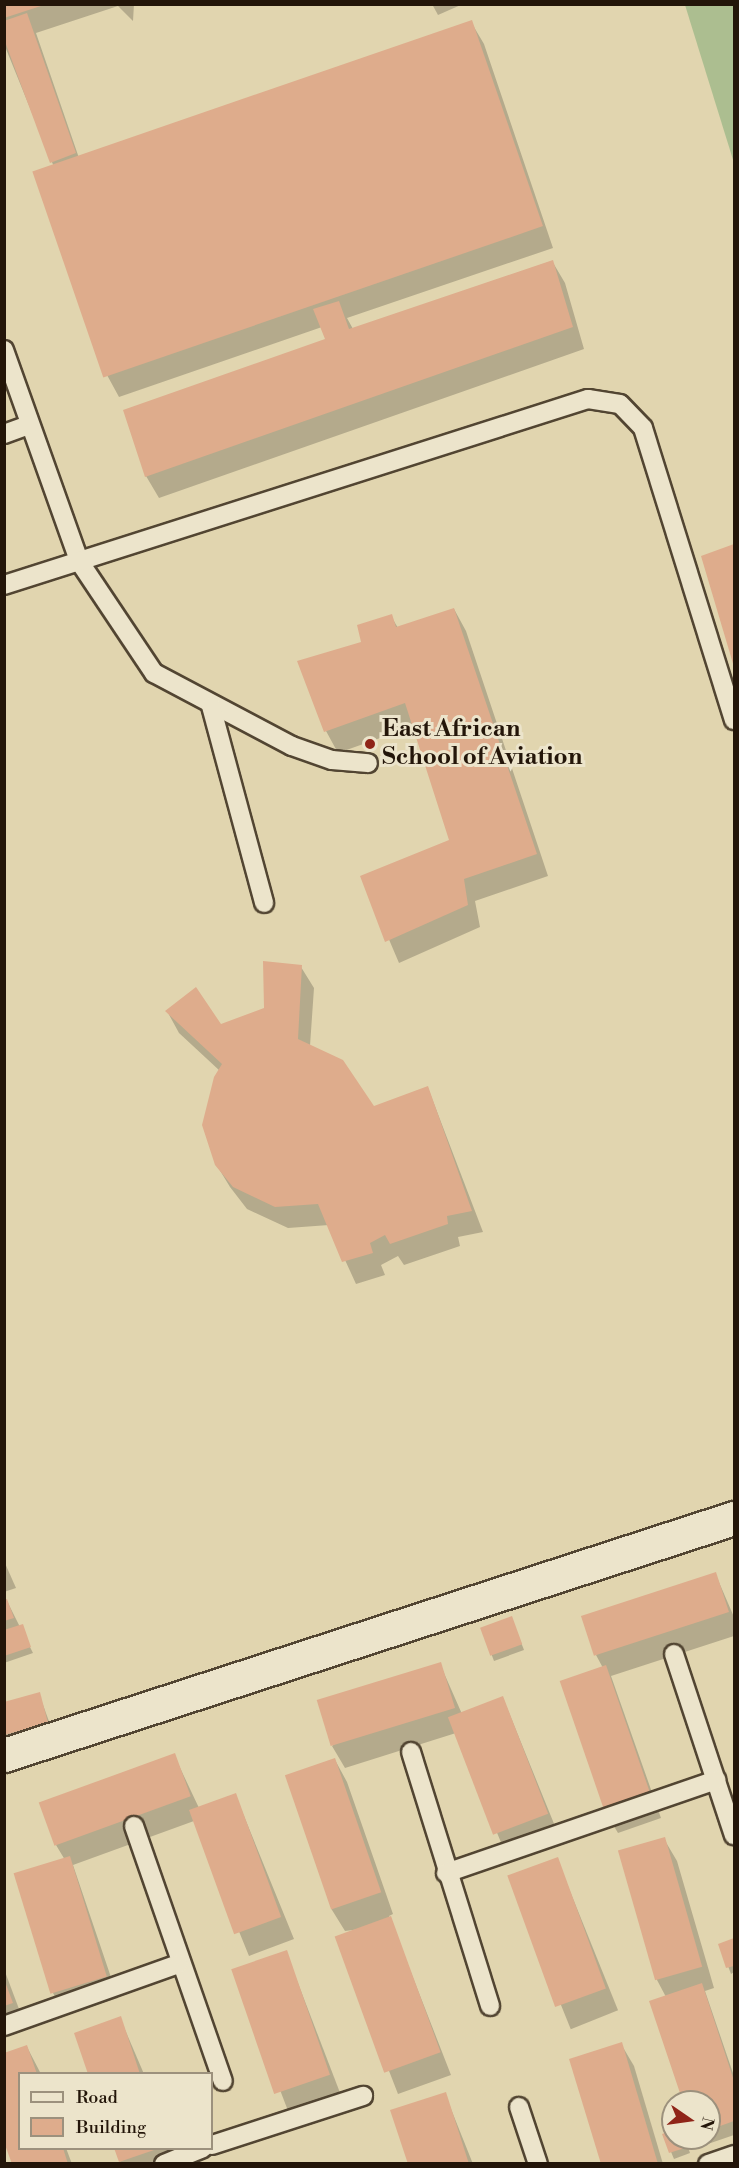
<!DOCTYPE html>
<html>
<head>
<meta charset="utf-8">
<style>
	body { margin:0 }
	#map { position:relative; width:739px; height:2168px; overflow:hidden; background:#e1d5af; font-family:"Libre Bodoni",serif }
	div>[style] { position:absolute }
	.green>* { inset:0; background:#acbe90 }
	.shadow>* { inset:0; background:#0003; transform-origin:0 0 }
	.building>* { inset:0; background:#deac8c; transform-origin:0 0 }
	.roads { filter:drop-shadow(2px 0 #524532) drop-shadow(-2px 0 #524532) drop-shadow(0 2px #524532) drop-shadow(0 -2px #524532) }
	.service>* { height:18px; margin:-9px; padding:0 9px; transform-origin:9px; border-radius:9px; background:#ece4cb }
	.minor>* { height:33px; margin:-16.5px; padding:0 16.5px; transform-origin:16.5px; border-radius:16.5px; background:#ece4cb }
	.dots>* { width:16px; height:16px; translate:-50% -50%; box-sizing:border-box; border:3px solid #ece4cb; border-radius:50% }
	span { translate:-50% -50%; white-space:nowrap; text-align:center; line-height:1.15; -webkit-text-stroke:6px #ece4cb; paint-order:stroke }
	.poi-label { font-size:24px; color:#231509; font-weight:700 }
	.left { translate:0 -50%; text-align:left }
	.frame { position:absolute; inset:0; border:6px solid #231509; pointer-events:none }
	.legend { position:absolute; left:18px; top:2072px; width:195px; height:78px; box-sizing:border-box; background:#ece4cb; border:2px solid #9c917d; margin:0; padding:8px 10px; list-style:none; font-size:18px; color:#231509 }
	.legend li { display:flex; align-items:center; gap:12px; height:30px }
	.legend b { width:30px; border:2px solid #9c917d }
	.north { position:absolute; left:661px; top:2090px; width:60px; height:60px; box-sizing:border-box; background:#ece4cb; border:2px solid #9c917d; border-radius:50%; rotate:103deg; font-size:16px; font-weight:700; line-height:24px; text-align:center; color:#231509 }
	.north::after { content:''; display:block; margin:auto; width:21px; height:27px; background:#8f2418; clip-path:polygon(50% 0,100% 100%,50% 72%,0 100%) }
</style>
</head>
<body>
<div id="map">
	<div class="green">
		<div style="clip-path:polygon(685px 5px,734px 5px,734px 163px)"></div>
	</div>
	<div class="shadow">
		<div style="clip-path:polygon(4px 4px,134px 4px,133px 21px,118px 6px,36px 33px,79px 158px,471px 22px,484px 44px,553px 248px,347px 318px,353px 329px,552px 261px,565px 283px,584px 349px,159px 498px,146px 476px,327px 340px,322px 327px,119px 397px,107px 375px,54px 167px,4px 44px)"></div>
		<div style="clip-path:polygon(432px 4px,463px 4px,438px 15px)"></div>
		<div style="clip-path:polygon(734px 546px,734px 664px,702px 557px)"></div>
		<div style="clip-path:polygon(454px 609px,466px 631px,548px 876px,475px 901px,480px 927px,399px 963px,362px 876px,450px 841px,414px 726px,338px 753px,326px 731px,362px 643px,391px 616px,398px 628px)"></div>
		<div style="clip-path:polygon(301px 967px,314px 988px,310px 1046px,373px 1108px,428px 1088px,483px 1232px,458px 1237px,460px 1246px,404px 1265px,398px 1256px,381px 1265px,385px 1275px,356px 1284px,329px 1225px,288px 1228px,247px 1209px,230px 1187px,216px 1164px,220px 1071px,179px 1033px,167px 1011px,220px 1026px,266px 1009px)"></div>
		<div style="clip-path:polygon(4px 1561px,16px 1588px,4px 1592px)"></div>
		<div style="clip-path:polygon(715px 1573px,734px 1617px,734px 1636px,611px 1676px,661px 1818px,618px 1833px,605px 1811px,603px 1668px,596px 1655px)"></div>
		<div style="clip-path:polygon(7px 1601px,33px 1653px,4px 1663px,4px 1602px)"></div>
		<div style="clip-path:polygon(514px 1624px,524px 1650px,494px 1661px,482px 1629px)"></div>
		<div style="clip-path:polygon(440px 1664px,462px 1714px,503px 1698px,559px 1836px,507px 1857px,456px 1733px,345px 1768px,332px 1746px)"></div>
		<div style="clip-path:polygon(39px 1694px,54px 1735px,4px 1750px,4px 1704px)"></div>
		<div style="clip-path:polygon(174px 1755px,199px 1808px,235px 1794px,294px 1939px,249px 1956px,194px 1821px,73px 1865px,118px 1998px,65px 2015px,53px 1993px,65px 1860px,56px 1845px)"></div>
		<div style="clip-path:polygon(335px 1760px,347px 1782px,393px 1914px,389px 1916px,451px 2075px,398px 2094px,337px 1937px,361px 1929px,345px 1931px,332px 1910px,287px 1777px)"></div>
		<div style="clip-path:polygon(664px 1839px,677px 1861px,714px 1988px,705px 1991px,734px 2076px,734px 2135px,702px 2146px,697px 2138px,709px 2138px,709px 2102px,684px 2102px,666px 1997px,657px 1980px)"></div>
		<div style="left:557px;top:1859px;width:163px;height:51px;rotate:68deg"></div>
		<div style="clip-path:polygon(734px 1939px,734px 1972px,731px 1974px,720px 1945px)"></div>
		<div style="left:286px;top:1952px;width:155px;height:55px;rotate:69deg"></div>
		<div style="clip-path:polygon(4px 1969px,25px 2025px,4px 2032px)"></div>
		<div style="clip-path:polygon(120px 2018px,144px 2074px,90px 2074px)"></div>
		<div style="clip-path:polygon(621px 2044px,634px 2066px,663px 2164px,602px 2164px)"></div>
		<div style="clip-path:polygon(27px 2047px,41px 2074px,20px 2074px,20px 2148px,66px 2148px,72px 2164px,14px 2164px,4px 2137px,4px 2054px)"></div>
		<div style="clip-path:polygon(445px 2094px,473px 2164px,409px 2164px)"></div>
		<div style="clip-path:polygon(673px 2131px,673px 2138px,685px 2138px,690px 2153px,674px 2159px,664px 2135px)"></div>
		<div style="clip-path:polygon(116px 2148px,169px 2148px,174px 2164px,121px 2164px)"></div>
	</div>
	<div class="building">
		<div style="clip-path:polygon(4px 4px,44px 4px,44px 5px,4px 18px)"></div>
		<div style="clip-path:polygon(27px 13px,76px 153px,50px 163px,4px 39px,4px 21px)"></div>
		<div style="left:472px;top:20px;width:218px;height:465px;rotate:71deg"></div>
		<div style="clip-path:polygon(553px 260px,573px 327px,145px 477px,123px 410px,325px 339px,313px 309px,339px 301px,349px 329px)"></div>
		<div style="clip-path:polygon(734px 544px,734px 667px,701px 556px)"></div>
		<div style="clip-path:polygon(454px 608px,537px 854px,464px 879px,468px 905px,385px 942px,360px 876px,449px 840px,405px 703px,324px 732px,297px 661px,361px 642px,357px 625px,392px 614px,396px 627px)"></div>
		<div style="clip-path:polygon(263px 961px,302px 965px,298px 1039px,343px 1060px,374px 1106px,428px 1086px,472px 1211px,447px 1216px,448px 1224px,390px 1244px,385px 1235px,370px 1243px,373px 1253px,342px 1262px,318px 1204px,275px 1207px,233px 1187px,215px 1165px,202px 1125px,214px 1077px,222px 1064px,165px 1011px,196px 987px,221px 1024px,264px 1008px)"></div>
		<div style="left:716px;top:1572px;width:42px;height:142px;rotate:72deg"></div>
		<div style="clip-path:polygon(7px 1599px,14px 1618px,4px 1621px,4px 1600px)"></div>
		<div style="left:512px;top:1616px;width:30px;height:34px;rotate:70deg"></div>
		<div style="clip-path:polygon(23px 1624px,31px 1647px,4px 1656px,4px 1630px)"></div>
		<div style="left:441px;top:1662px;width:48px;height:130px;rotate:73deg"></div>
		<div style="left:606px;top:1665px;width:138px;height:49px;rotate:71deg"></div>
		<div style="clip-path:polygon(40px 1692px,48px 1723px,4px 1735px,4px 1702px)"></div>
		<div style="left:503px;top:1696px;width:126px;height:59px;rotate:69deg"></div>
		<div style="left:175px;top:1753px;width:46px;height:145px;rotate:70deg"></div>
		<div style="left:335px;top:1758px;width:142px;height:53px;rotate:71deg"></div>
		<div style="left:236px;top:1793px;width:132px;height:50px;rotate:70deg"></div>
		<div style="left:665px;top:1837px;width:135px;height:49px;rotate:74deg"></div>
		<div style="left:70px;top:1856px;width:126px;height:59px;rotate:73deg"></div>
		<div style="left:558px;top:1857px;width:140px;height:54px;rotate:70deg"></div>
		<div style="left:391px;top:1916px;width:145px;height:60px;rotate:70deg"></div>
		<div style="clip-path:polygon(734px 1938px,734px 1966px,726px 1968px,718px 1944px)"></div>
		<div style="left:287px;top:1950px;width:132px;height:59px;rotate:71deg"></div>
		<div style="clip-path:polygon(4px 1979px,13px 2003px,4px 2006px)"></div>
		<div style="clip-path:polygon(702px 1983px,734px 2081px,734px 2121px,709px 2130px,709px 2102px,683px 2102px,649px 2001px)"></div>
		<div style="clip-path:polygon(121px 2016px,140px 2074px,88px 2074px,74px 2033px)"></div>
		<div style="clip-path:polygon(622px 2042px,658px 2164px,601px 2164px,569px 2059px)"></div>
		<div style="clip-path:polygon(27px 2045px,37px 2074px,20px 2074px,20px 2148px,63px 2148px,68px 2164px,12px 2164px,4px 2142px,4px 2053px)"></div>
		<div style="clip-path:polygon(446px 2092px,469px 2164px,408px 2164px,390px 2110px)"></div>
		<div style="clip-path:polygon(673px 2130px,673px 2138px,685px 2138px,688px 2147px,669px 2153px,662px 2134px)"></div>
		<div style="clip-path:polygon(114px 2148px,157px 2148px,157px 2149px,119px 2162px)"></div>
	</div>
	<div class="roads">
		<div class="service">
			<div style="left:4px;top:350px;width:224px;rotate:70.4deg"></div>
			<div style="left:79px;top:561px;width:135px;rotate:56.2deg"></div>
			<div style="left:154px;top:673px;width:156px;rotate:27.9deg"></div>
			<div style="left:292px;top:746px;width:42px;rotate:19.3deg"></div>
			<div style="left:332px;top:760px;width:36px;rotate:5deg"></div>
			<div style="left:4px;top:434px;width:27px;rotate:-20deg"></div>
			<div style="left:4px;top:585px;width:613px;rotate:-17.67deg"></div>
			<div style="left:588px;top:399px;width:32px;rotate:9deg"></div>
			<div style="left:620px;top:404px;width:33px;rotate:46deg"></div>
			<div style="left:643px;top:428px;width:306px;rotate:72.7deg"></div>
			<div style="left:211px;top:706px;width:204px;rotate:74.9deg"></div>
			<div style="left:674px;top:1654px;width:191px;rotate:71.7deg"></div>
			<div style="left:411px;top:1752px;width:266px;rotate:72.7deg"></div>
			<div style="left:134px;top:1826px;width:270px;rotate:70.8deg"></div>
			<div style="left:446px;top:1873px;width:286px;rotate:-19deg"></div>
			<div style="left:4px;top:2026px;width:185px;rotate:-19.6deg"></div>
			<div style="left:519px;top:2107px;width:60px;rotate:71.6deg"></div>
			<div style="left:212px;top:2145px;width:159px;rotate:-18deg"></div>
			<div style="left:164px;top:2164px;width:42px;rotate:-22.3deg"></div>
			<div style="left:708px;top:2164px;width:28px;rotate:-19deg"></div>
		</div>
		<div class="minor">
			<div style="left:4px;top:1755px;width:768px;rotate:-17.99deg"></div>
		</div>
	</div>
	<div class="dots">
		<div style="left:370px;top:744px;background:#8f2418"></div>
	</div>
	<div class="poi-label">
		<span class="left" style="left:382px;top:744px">East African<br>School of Aviation</span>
	</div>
	<div class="frame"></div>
	<ul class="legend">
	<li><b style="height:8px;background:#ece4cb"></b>Road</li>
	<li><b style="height:16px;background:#deac8c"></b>Building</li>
	</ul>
	<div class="north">N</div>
</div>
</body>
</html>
